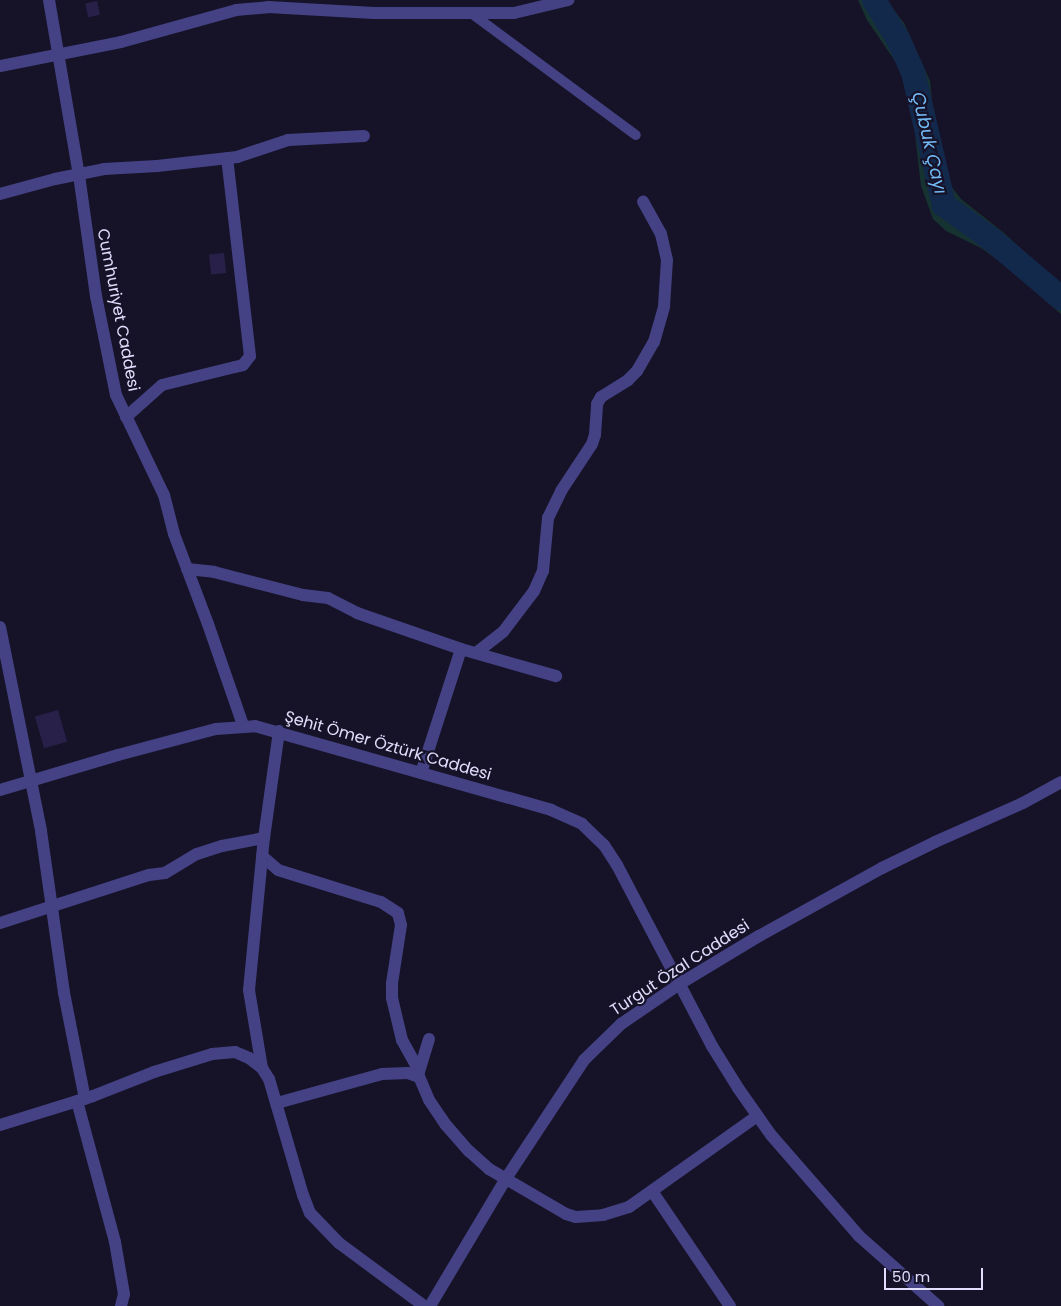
<!DOCTYPE html>
<html>
<head>
<meta charset="utf-8">
<style>
	body { margin:0 }
	#map { position:relative; width:1061px; height:1306px; overflow:hidden; background:#161329; font-family:Poppins,sans-serif }
	div>[style] { position:absolute }
	.green>* { inset:0; background:#163231 }
	.river>* { height:24px; margin:-12px; padding:0 12px; transform-origin:12px; border-radius:12px; background:#13294c }
	.building>* { inset:0; background:#282048; transform-origin:0 0 }
	.pedestrian>* { height:10px; margin:-5px; padding:0 5px; transform-origin:5px; border-radius:5px; background:#444284 }
	.minor>* { height:12px; margin:-6px; padding:0 6px; transform-origin:6px; border-radius:6px; background:#444284 }
	.tertiary>* { height:12px; margin:-6px; padding:0 6px; transform-origin:6px; border-radius:6px; background:#444284 }
	span { translate:-50% -50%; white-space:nowrap; text-align:center; line-height:1.15; -webkit-text-stroke:4.5px #161329; paint-order:stroke }
	.street-label { font-size:16px; color:#e1ddfc }
	.water-label { font-size:18px; color:#73b9f4; font-style:italic }
	.scale { position:absolute; left:884px; top:1268px; width:99px; height:22px; box-sizing:border-box; border:2px solid #e1ddfc; border-top:0; padding-left:6px; font-size:15px; line-height:18px; white-space:nowrap; color:#e1ddfc; -webkit-text-stroke:4px #161329; paint-order:stroke }
</style>
</head>
<body>
<div id="map">
	<div class="green">
		<div style="clip-path:polygon(858px 0,886px 0,904px 23px,930px 81px,933px 111px,947px 175px,951px 186px,961px 199px,1004px 233px,1061px 285px,1061px 314px,999px 261px,981px 248px,946px 231px,933px 219px,921px 186px,912px 108px,907px 85px,897px 64px,867px 20px)"></div>
	</div>
	<div class="river">
		<div style="left:874px;top:0;width:48px;rotate:58.6deg"></div>
		<div style="left:899px;top:41px;width:34px;rotate:66deg"></div>
		<div style="left:913px;top:72px;width:137px;rotate:76.9deg"></div>
		<div style="left:944px;top:205px;width:58px;rotate:35.9deg"></div>
		<div style="left:991px;top:239px;width:92px;rotate:40.1deg"></div>
	</div>
	<div class="building">
		<div style="left:97px;top:1px;width:14px;height:12px;rotate:78deg"></div>
		<div style="left:224px;top:253px;width:20px;height:15px;rotate:84deg"></div>
		<div style="left:58px;top:710px;width:33px;height:24px;rotate:74deg"></div>
	</div>
	<div class="pedestrian">
		<div style="left:471px;top:13px;width:205px;rotate:36.5deg"></div>
	</div>
	<div class="minor">
		<div style="left:79px;top:175px;width:122px;rotate:82deg"></div>
		<div style="left:96px;top:296px;width:101px;rotate:78.6deg"></div>
		<div style="left:116px;top:395px;width:111px;rotate:64.4deg"></div>
		<div style="left:164px;top:495px;width:40px;rotate:75.6deg"></div>
		<div style="left:174px;top:534px;width:96px;rotate:69.3deg"></div>
		<div style="left:208px;top:624px;width:107px;rotate:70.9deg"></div>
		<div style="left:0;top:194px;width:57px;rotate:-15.3deg"></div>
		<div style="left:55px;top:179px;width:50px;rotate:-11.5deg"></div>
		<div style="left:104px;top:169px;width:53px;rotate:-3.2deg"></div>
		<div style="left:157px;top:166px;width:81px;rotate:-6.4deg"></div>
		<div style="left:237px;top:157px;width:54px;rotate:-18.4deg"></div>
		<div style="left:288px;top:140px;width:76px;rotate:-3deg"></div>
		<div style="left:126px;top:417px;width:48px;rotate:-41.6deg"></div>
		<div style="left:162px;top:385px;width:75px;rotate:-13.9deg"></div>
		<div style="left:235px;top:367px;width:8px;rotate:-14deg"></div>
		<div style="left:243px;top:365px;width:11px;rotate:-52deg"></div>
		<div style="left:250px;top:356px;width:199px;rotate:-96.6deg"></div>
		<div style="left:187px;top:569px;width:27px;rotate:6deg"></div>
		<div style="left:214px;top:572px;width:92px;rotate:14.5deg"></div>
		<div style="left:303px;top:595px;width:25px;rotate:7deg"></div>
		<div style="left:328px;top:598px;width:33px;rotate:27deg"></div>
		<div style="left:357px;top:613px;width:110px;rotate:19.1deg"></div>
		<div style="left:461px;top:649px;width:99px;rotate:15.9deg"></div>
		<div style="left:0;top:627px;width:208px;rotate:78.6deg"></div>
		<div style="left:41px;top:831px;width:164px;rotate:81.9deg"></div>
		<div style="left:64px;top:993px;width:108px;rotate:78.8deg"></div>
		<div style="left:476px;top:653px;width:34px;rotate:-38deg"></div>
		<div style="left:503px;top:632px;width:51px;rotate:-52.9deg"></div>
		<div style="left:534px;top:591px;width:22px;rotate:-66deg"></div>
		<div style="left:543px;top:571px;width:53px;rotate:-84.6deg"></div>
		<div style="left:548px;top:518px;width:30px;rotate:-64deg"></div>
		<div style="left:561px;top:491px;width:56px;rotate:-56.6deg"></div>
		<div style="left:592px;top:444px;width:9px;rotate:-72deg"></div>
		<div style="left:595px;top:435px;width:31px;rotate:-86deg"></div>
		<div style="left:597px;top:404px;width:8px;rotate:-60deg"></div>
		<div style="left:601px;top:397px;width:32px;rotate:-32deg"></div>
		<div style="left:628px;top:380px;width:13px;rotate:-45deg"></div>
		<div style="left:637px;top:371px;width:34px;rotate:-60deg"></div>
		<div style="left:654px;top:342px;width:37px;rotate:-74deg"></div>
		<div style="left:664px;top:306px;width:46px;rotate:-86.3deg"></div>
		<div style="left:667px;top:260px;width:27px;rotate:-103deg"></div>
		<div style="left:661px;top:234px;width:37px;rotate:-119deg"></div>
		<div style="left:421px;top:773px;width:130px;rotate:-72.1deg"></div>
		<div style="left:262px;top:856px;width:21px;rotate:41deg"></div>
		<div style="left:278px;top:870px;width:108px;rotate:17.3deg"></div>
		<div style="left:381px;top:902px;width:20px;rotate:33deg"></div>
		<div style="left:398px;top:913px;width:12px;rotate:76deg"></div>
		<div style="left:401px;top:925px;width:59px;rotate:98.8deg"></div>
		<div style="left:392px;top:983px;width:15px;rotate:90deg"></div>
		<div style="left:392px;top:998px;width:43px;rotate:76.6deg"></div>
		<div style="left:402px;top:1040px;width:33px;rotate:61deg"></div>
		<div style="left:0;top:923px;width:157px;rotate:-17.9deg"></div>
		<div style="left:149px;top:875px;width:16px;rotate:-7deg"></div>
		<div style="left:165px;top:873px;width:37px;rotate:-31deg"></div>
		<div style="left:197px;top:854px;width:26px;rotate:-18deg"></div>
		<div style="left:222px;top:846px;width:43px;rotate:-10.8deg"></div>
		<div style="left:681px;top:983px;width:91px;rotate:-31.1deg"></div>
		<div style="left:759px;top:936px;width:141px;rotate:-28.9deg"></div>
		<div style="left:882px;top:868px;width:59px;rotate:-26.1deg"></div>
		<div style="left:935px;top:842px;width:96px;rotate:-23.9deg"></div>
		<div style="left:1023px;top:803px;width:43px;rotate:-28.9deg"></div>
		<div style="left:429px;top:1039px;width:37px;rotate:107deg"></div>
		<div style="left:418px;top:1074px;width:28px;rotate:67deg"></div>
		<div style="left:429px;top:1100px;width:30px;rotate:56deg"></div>
		<div style="left:446px;top:1125px;width:35px;rotate:49deg"></div>
		<div style="left:469px;top:1151px;width:27px;rotate:42deg"></div>
		<div style="left:489px;top:1169px;width:89px;rotate:30.3deg"></div>
		<div style="left:566px;top:1214px;width:10px;rotate:17deg"></div>
		<div style="left:576px;top:1217px;width:27px;rotate:-4deg"></div>
		<div style="left:603px;top:1215px;width:27px;rotate:-17deg"></div>
		<div style="left:629px;top:1207px;width:157px;rotate:-35.4deg"></div>
		<div style="left:262px;top:1068px;width:79px;rotate:-99.5deg"></div>
		<div style="left:249px;top:990px;width:153px;rotate:-84.4deg"></div>
		<div style="left:264px;top:838px;width:108px;rotate:-82deg"></div>
		<div style="left:77px;top:1101px;width:146px;rotate:74.9deg"></div>
		<div style="left:115px;top:1242px;width:53px;rotate:80.2deg"></div>
		<div style="left:124px;top:1294px;width:12px;rotate:104deg"></div>
		<div style="left:277px;top:1103px;width:109px;rotate:-15.4deg"></div>
		<div style="left:382px;top:1074px;width:26px;rotate:-2deg"></div>
		<div style="left:408px;top:1073px;width:12px;rotate:20deg"></div>
		<div style="left:0;top:1125px;width:97px;rotate:-17.3deg"></div>
		<div style="left:93px;top:1096px;width:66px;rotate:-21.5deg"></div>
		<div style="left:154px;top:1072px;width:61px;rotate:-17.2deg"></div>
		<div style="left:212px;top:1054px;width:23px;rotate:-5deg"></div>
		<div style="left:235px;top:1052px;width:15px;rotate:23deg"></div>
		<div style="left:249px;top:1058px;width:16px;rotate:38deg"></div>
		<div style="left:262px;top:1068px;width:13px;rotate:58deg"></div>
		<div style="left:269px;top:1079px;width:121px;rotate:73.7deg"></div>
		<div style="left:303px;top:1195px;width:19px;rotate:69deg"></div>
		<div style="left:310px;top:1213px;width:42px;rotate:46deg"></div>
		<div style="left:339px;top:1243px;width:106px;rotate:36.5deg"></div>
		<div style="left:652px;top:1191px;width:139px;rotate:55.9deg"></div>
	</div>
	<div class="tertiary">
		<div style="left:49px;top:0;width:178px;rotate:80.3deg"></div>
		<div style="left:0;top:66px;width:123px;rotate:-11.2deg"></div>
		<div style="left:121px;top:42px;width:119px;rotate:-15.5deg"></div>
		<div style="left:236px;top:10px;width:32px;rotate:-5deg"></div>
		<div style="left:268px;top:7px;width:106px;rotate:3.2deg"></div>
		<div style="left:374px;top:13px;width:140px"></div>
		<div style="left:514px;top:13px;width:56px;rotate:-13.5deg"></div>
		<div style="left:0;top:790px;width:123px;rotate:-16.5deg"></div>
		<div style="left:118px;top:755px;width:101px;rotate:-14.9deg"></div>
		<div style="left:216px;top:729px;width:39px;rotate:-4deg"></div>
		<div style="left:255px;top:726px;width:308px;rotate:15.8deg"></div>
		<div style="left:551px;top:810px;width:34px;rotate:24deg"></div>
		<div style="left:582px;top:824px;width:30px;rotate:44deg"></div>
		<div style="left:604px;top:845px;width:24px;rotate:57deg"></div>
		<div style="left:617px;top:865px;width:204px;rotate:62.3deg"></div>
		<div style="left:712px;top:1046px;width:49px;rotate:58.2deg"></div>
		<div style="left:738px;top:1088px;width:57px;rotate:54.9deg"></div>
		<div style="left:771px;top:1135px;width:134px;rotate:48.9deg"></div>
		<div style="left:859px;top:1236px;width:106px;rotate:41.5deg"></div>
		<div style="left:430px;top:1306px;width:147px;rotate:-59.2deg"></div>
		<div style="left:505px;top:1180px;width:144px;rotate:-56.6deg"></div>
		<div style="left:584px;top:1060px;width:52px;rotate:-44.2deg"></div>
		<div style="left:621px;top:1024px;width:73px;rotate:-34.3deg"></div>
	</div>
	<div class="street-label">
		<span style="left:118px;top:310px;rotate:79deg">Cumhuriyet Caddesi</span>
		<span style="left:388px;top:746px;rotate:16deg">Şehit Ömer Öztürk Caddesi</span>
		<span style="left:680px;top:968px;rotate:-33deg">Turgut Özal Caddesi</span>
	</div>
	<div class="water-label">
		<span style="left:929px;top:143px;rotate:77deg">Çubuk Çayı</span>
	</div>
	<div class="scale">50 m</div>
</div>
</body>
</html>
